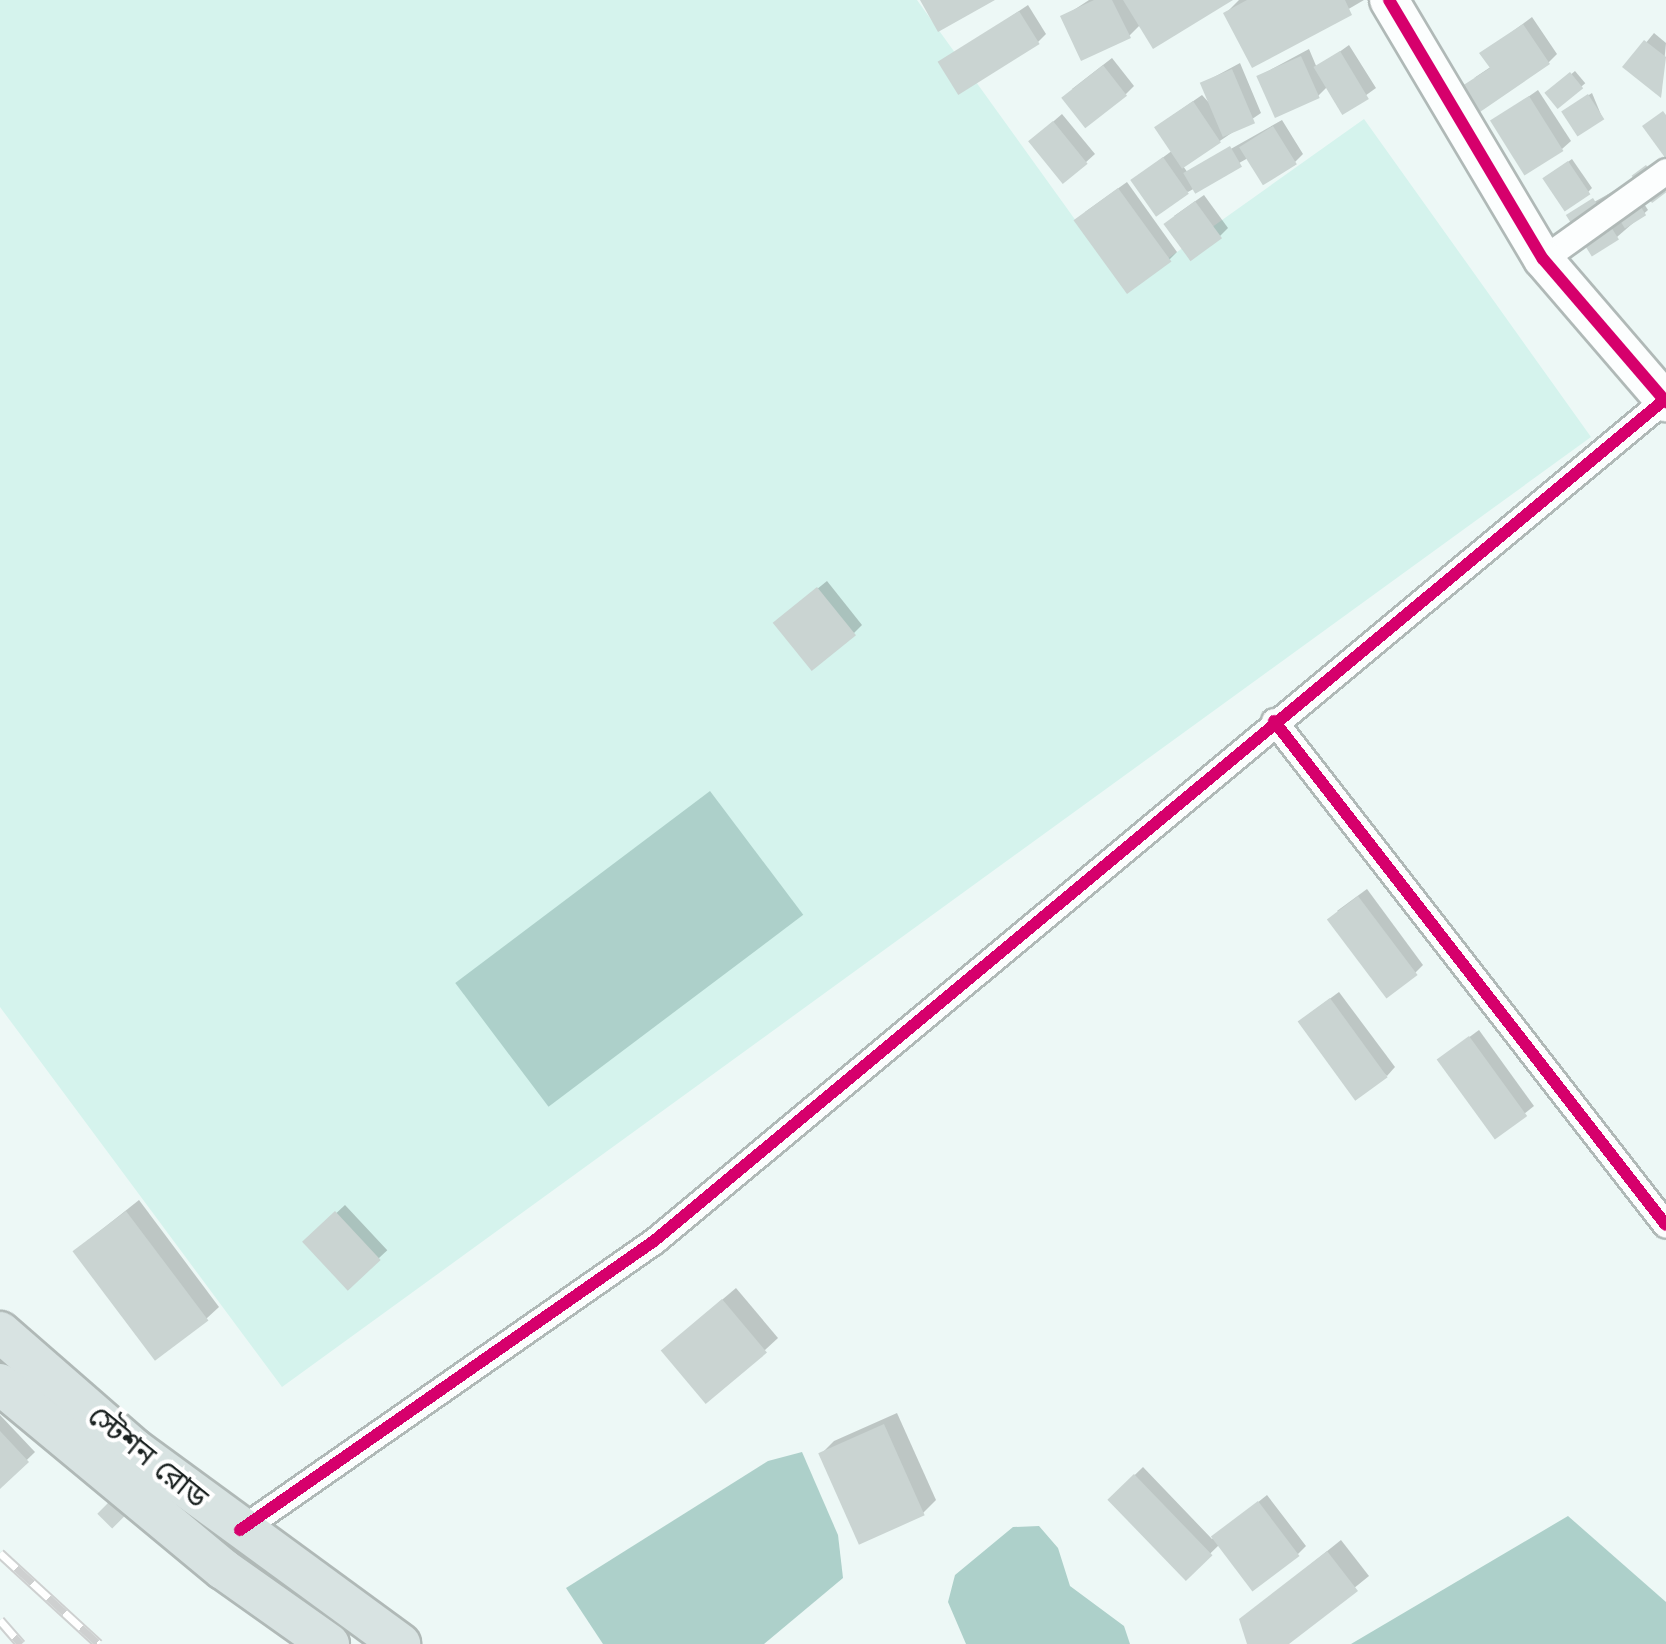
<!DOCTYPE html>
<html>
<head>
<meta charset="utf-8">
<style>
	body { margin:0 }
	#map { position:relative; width:1666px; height:1644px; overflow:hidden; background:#edf8f6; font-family:Jost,"Noto Sans Bengali",sans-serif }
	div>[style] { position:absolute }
	.green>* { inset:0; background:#d5f3ed }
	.water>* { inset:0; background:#add0ca; transform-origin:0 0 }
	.shadow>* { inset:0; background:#0003; transform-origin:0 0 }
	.building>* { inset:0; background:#cad4d2; transform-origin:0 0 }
	.roads { filter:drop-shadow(2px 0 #b0b9b7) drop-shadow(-2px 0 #b0b9b7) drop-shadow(0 2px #b0b9b7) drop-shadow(0 -2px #b0b9b7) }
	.street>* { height:25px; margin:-12.5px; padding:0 12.5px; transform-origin:12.5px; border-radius:12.5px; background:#fcfefe }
	.secondary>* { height:38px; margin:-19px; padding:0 19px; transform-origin:19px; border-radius:19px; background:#fcfefe }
	.primary>* { height:40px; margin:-20px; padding:0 20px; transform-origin:20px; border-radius:20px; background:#d8e3e2 }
	.rail>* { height:11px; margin-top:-5.5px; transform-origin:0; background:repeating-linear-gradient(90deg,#fff 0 22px,#ced0d0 0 44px); box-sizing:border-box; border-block:2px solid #ced0d0 }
	.cycleway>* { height:12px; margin:-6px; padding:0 6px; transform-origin:6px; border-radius:6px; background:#d6006c }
	span { translate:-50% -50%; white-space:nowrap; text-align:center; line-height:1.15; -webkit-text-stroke:8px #fff; paint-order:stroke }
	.street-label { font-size:30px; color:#1a2120 }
</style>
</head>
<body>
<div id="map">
	<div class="green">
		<div style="clip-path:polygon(0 0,917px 0,1125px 289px,1364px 119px,1591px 437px,282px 1387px,0 1007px)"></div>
	</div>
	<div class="water">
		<div style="left:710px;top:791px;width:155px;height:319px;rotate:53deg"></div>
		<div style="clip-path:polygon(802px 1452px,838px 1535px,843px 1578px,764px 1644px,603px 1644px,566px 1588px,768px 1461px)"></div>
		<div style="clip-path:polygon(1568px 1516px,1666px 1602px,1666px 1644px,1351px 1644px)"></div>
		<div style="clip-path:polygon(1039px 1526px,1058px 1548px,1070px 1586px,1124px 1626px,1130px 1644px,966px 1644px,948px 1602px,955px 1575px,1013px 1527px)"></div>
	</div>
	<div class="shadow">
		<div style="clip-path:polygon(1089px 0,1228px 0,1141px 24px,1129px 36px,1063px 17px)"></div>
		<div style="clip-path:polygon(1239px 0,1364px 0,1253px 65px,1226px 13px)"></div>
		<div style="clip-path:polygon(1028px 5px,1046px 34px,1038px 42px,942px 63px)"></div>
		<div style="clip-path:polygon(1532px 17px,1557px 54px,1549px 62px,1474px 78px,1492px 66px,1482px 54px)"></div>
		<div style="clip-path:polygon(1654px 33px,1666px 43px,1661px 94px,1626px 67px)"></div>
		<div style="clip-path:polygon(1349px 45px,1376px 88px,1344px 111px,1328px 86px,1318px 96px,1259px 76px,1309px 49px,1317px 68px)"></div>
		<div style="clip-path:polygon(1112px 58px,1134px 86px,1126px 94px,1072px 89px)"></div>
		<div style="clip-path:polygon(1240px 63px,1261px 113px,1183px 166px,1188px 173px,1282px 120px,1303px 154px,1295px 162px,1248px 158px,1188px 192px,1142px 173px,1173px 150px,1166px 120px,1202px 95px,1212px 106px,1203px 83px)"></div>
		<div style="left:1575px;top:71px;width:16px;height:36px;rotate:50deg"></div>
		<div style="clip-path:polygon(1538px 90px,1571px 141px,1562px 149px,1493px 121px)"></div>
		<div style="clip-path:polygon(1592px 93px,1602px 117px,1567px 109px)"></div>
		<div style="clip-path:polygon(1062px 114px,1095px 154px,1065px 181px,1040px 133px)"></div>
		<div style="clip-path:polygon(1572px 159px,1592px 188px,1588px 192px,1549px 175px)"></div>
		<div style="clip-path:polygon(1127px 182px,1177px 252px,1169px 260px,1085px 212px)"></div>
		<div style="clip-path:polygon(1630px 182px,1648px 210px,1617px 237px,1569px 216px)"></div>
		<div style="clip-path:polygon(1204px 195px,1228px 228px,1220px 236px,1174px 216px)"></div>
		<div style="clip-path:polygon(827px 581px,862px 625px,854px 633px,785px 615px)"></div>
		<div style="clip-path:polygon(1367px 889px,1423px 965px,1415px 973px,1337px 911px)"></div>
		<div style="clip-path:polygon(1339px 992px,1395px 1067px,1387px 1076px,1309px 1014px)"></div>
		<div style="clip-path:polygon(1479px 1030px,1534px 1106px,1496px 1136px,1449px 1052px)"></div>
		<div style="clip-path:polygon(139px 1200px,219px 1307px,206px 1319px,76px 1250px)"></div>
		<div style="left:345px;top:1205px;width:62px;height:54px;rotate:47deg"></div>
		<div style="clip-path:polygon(736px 1288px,778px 1338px,765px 1350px,677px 1338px)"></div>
		<div style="clip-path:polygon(897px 1413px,936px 1500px,923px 1513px,821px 1454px,834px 1441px)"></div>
		<div style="clip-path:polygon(0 1415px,35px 1452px,0 1486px)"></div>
		<div style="clip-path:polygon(1143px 1467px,1212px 1539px,1267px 1495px,1306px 1546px,1298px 1554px,1220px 1544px,1185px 1578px,1110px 1499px)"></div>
		<div style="clip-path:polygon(1341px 1540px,1369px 1576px,1285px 1644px,1250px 1644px,1242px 1619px)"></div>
	</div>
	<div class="building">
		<div style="clip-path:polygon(920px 0,995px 0,938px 32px)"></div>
		<div style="clip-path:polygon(1094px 0,1112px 0,1131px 38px,1081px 61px,1060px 16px)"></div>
		<div style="clip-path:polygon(1123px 0,1233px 0,1153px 49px)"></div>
		<div style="clip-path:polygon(1247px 0,1345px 0,1352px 15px,1252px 68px,1223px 13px)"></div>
		<div style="left:1019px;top:11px;width:39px;height:96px;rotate:58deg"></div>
		<div style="clip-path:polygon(1523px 24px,1550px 64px,1480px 112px,1462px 86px,1490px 68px,1479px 53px)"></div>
		<div style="clip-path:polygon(1644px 40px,1666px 57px,1661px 98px,1622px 67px)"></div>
		<div style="left:1340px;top:51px;width:56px;height:31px;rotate:59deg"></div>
		<div style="left:1301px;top:56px;width:46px;height:49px;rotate:66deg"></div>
		<div style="left:1103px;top:65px;width:39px;height:53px;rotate:52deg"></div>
		<div style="left:1232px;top:69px;width:59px;height:35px;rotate:67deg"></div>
		<div style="left:1570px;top:72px;width:21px;height:33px;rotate:51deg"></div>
		<div style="left:1588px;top:94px;width:30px;height:32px;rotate:57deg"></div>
		<div style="left:1529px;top:96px;width:65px;height:46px;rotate:58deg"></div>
		<div style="left:1193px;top:101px;width:50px;height:47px;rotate:56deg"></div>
		<div style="clip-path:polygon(1663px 111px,1666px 115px,1666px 159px,1642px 126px)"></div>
		<div style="left:1053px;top:121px;width:55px;height:32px;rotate:51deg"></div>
		<div style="left:1273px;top:126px;width:45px;height:40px;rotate:58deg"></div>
		<div style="left:1230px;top:146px;width:24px;height:54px;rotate:60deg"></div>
		<div style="left:1163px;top:157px;width:45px;height:40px;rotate:55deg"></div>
		<div style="left:1568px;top:161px;width:40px;height:31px;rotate:56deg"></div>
		<div style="left:1646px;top:165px;width:34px;height:18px;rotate:53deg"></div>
		<div style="left:1626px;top:183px;width:38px;height:25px;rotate:58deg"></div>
		<div style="left:1118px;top:188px;width:91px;height:55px;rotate:54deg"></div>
		<div style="left:1593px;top:198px;width:49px;height:32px;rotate:58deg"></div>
		<div style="left:1195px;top:201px;width:46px;height:39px;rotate:54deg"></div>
		<div style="left:817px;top:587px;width:62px;height:57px;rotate:51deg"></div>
		<div style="left:1358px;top:896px;width:99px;height:39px;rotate:53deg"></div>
		<div style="left:1330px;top:998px;width:98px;height:40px;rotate:54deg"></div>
		<div style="left:1469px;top:1036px;width:99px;height:40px;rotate:54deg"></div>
		<div style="left:126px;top:1211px;width:137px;height:67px;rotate:53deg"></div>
		<div style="left:335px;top:1211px;width:67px;height:45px;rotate:47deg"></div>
		<div style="left:722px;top:1299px;width:70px;height:80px;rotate:50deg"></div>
		<div style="left:884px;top:1424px;width:100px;height:72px;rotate:66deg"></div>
		<div style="clip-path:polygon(0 1431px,29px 1462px,0 1489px)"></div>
		<div style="left:1134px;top:1474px;width:113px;height:37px;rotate:46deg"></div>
		<div style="left:115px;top:1496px;width:21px;height:25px;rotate:45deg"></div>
		<div style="left:1258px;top:1501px;width:69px;height:59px;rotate:53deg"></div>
		<div style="clip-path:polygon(1327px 1551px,1358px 1591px,1289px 1644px,1247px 1644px,1239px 1619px)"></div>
	</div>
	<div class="roads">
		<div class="street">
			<div style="left:1543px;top:259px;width:151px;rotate:-35.6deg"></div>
			<div style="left:1274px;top:721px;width:638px;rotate:52.13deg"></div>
			<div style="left:240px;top:1530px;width:505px;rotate:-34.92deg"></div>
			<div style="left:654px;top:1241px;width:1314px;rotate:-39.78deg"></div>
		</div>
		<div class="secondary">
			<div style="left:1389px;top:0;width:301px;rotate:59.3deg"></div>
			<div style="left:1543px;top:259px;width:189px;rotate:49.3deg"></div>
		</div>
		<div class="primary">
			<div style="left:0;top:1332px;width:178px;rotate:41.1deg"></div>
			<div style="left:134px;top:1449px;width:330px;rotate:36.2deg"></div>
			<div style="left:0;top:1384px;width:290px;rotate:39.7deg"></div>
			<div style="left:223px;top:1569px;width:130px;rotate:35.3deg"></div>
		</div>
	</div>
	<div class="rail">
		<div style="left:0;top:1553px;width:134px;rotate:42.6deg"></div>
		<div style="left:0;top:1620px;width:32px;rotate:49deg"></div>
	</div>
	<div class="cycleway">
		<div style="left:1389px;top:0;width:301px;rotate:59.3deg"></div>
		<div style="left:1543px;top:259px;width:189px;rotate:49.3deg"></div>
		<div style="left:1274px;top:721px;width:638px;rotate:52.13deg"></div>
		<div style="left:240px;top:1530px;width:505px;rotate:-34.92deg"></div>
		<div style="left:654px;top:1241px;width:1314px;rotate:-39.78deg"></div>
	</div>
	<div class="street-label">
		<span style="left:148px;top:1457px;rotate:39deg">স্টেশন রোড</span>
	</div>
</div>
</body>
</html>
